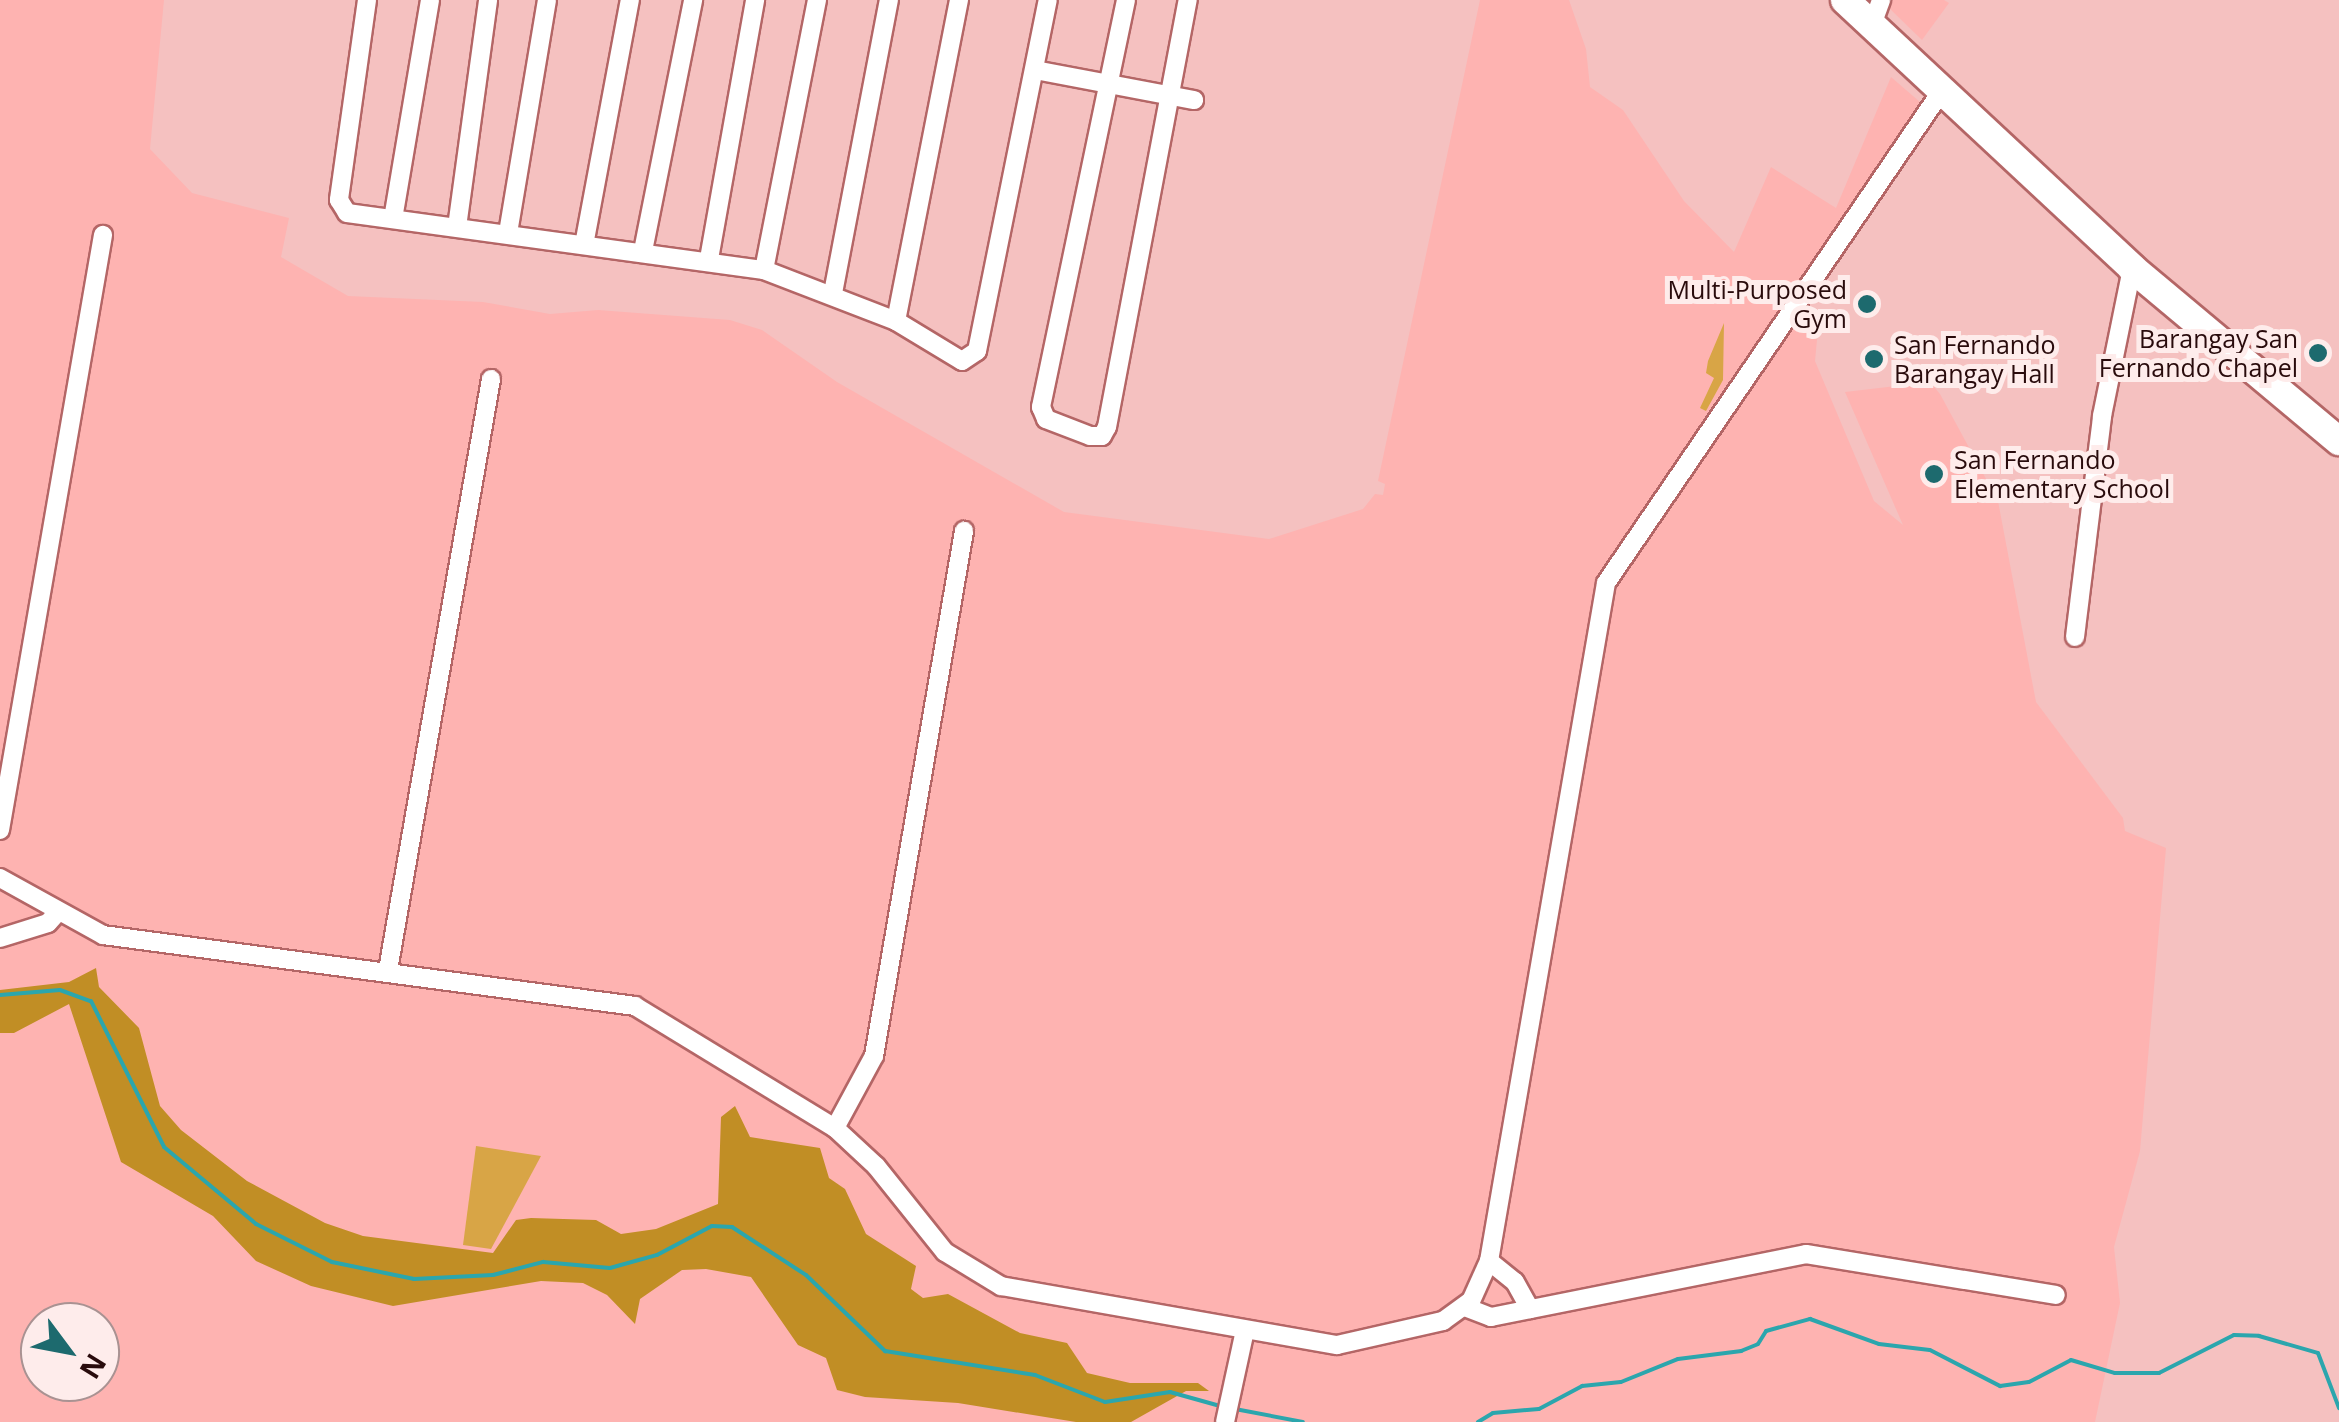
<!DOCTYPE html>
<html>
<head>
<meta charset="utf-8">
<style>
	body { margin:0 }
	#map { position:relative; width:2339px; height:1422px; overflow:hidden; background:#f5c1c0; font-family:"Open Sans",sans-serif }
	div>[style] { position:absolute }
	.built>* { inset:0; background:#feb3b1 }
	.green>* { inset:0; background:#d8a546 }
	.forest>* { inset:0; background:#c18e25 }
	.stream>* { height:4px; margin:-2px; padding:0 2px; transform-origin:2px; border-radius:2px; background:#2ba6ad }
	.roads { filter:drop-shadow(2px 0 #b46666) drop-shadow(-2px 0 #b46666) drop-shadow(0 2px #b46666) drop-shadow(0 -2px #b46666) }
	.minor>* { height:18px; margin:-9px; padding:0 9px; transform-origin:9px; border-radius:9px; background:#fff }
	.trunk>* { height:28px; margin:-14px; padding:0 14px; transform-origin:14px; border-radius:14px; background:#fff }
	.dots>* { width:28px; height:28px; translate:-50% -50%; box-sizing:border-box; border:5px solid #feeceb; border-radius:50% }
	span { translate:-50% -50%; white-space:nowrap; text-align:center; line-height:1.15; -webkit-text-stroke:10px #feeceb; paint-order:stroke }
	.poi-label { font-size:25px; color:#290b0c }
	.right { translate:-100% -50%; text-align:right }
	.left { translate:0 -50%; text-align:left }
	.north { position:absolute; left:20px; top:1302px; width:100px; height:100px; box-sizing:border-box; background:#feeceb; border:2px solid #a99292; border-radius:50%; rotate:122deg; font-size:28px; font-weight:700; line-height:40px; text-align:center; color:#290b0c }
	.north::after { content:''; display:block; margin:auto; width:35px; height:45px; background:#1d6a6e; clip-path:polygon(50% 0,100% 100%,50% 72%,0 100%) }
</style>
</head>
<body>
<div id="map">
	<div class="built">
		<div style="clip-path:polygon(evenodd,0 0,164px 0,150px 149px,192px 193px,289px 218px,281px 257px,348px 296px,483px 302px,550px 314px,598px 310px,730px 320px,762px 330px,837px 382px,1064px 512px,1269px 539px,1363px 509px,1375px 494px,1383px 495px,1385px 484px,1378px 481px,1480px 0,1569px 0,1586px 49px,1590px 87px,1623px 110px,1684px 201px,1734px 252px,1771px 167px,1836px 208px,1891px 77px,1935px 115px,1815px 291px,1806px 313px,1817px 340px,1815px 361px,1874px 501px,1903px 525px,1845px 392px,1930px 382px,1940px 394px,1998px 501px,2036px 702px,2123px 818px,2125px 831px,2166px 848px,2140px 1151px,2114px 1247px,2120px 1303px,2095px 1422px,0 1422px,0 0,40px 1322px,100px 1322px,100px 1382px,40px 1382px,40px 1322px)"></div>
		<div style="clip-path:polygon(1891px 0,1944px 0,1949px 3px,1922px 40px,1887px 6px)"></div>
	</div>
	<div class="green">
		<div style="clip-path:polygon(1724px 323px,1723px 380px,1706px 411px,1700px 408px,1714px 378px,1706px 373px,1708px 361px)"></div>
		<div style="clip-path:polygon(476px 1146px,541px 1156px,491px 1249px,463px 1245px)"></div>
	</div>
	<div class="forest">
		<div style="clip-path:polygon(96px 968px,99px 987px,139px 1028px,160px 1106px,181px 1130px,247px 1181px,325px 1223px,363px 1236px,493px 1253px,516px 1220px,531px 1218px,596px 1220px,621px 1234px,656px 1229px,718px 1204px,721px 1117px,735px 1106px,750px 1137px,820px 1148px,829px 1178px,845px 1189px,866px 1234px,916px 1266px,911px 1289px,923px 1298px,948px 1294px,1020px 1333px,1067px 1343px,1087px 1373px,1130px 1383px,1198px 1383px,1209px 1391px,1186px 1391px,1131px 1422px,1076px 1422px,958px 1403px,865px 1397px,837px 1390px,826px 1358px,798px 1345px,751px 1277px,706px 1269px,682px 1270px,640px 1299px,635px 1324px,607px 1295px,583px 1283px,541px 1281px,393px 1306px,311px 1286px,256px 1261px,213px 1216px,121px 1162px,69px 1004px,14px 1033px,0 1033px,0 990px,69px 982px)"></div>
	</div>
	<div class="stream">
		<div style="left:0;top:995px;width:60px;rotate:-4.8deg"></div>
		<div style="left:60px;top:990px;width:33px;rotate:20deg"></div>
		<div style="left:91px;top:1001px;width:163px;rotate:63.4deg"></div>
		<div style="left:164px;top:1147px;width:120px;rotate:39.9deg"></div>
		<div style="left:256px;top:1224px;width:85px;rotate:26.6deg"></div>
		<div style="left:332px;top:1262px;width:84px;rotate:11.7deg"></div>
		<div style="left:414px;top:1279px;width:79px;rotate:-2.9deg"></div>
		<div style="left:493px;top:1275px;width:52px;rotate:-14.6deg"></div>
		<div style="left:543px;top:1262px;width:67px;rotate:5.1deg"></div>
		<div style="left:610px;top:1268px;width:49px;rotate:-15.5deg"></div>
		<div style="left:657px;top:1255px;width:62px;rotate:-27.8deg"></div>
		<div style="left:712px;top:1226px;width:20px;rotate:3deg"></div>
		<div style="left:732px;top:1227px;width:88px;rotate:33deg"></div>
		<div style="left:806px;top:1275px;width:110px;rotate:43.9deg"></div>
		<div style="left:885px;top:1351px;width:152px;rotate:9.1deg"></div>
		<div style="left:1035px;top:1375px;width:75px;rotate:21.1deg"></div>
		<div style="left:1105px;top:1402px;width:66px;rotate:-8.7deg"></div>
		<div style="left:1170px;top:1392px;width:52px;rotate:15.6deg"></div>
		<div style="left:1235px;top:1409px;width:69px;rotate:10.8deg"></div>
		<div style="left:1478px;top:1422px;width:17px;rotate:-31deg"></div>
		<div style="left:1493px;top:1413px;width:46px;rotate:-5deg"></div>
		<div style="left:1539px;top:1409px;width:49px;rotate:-28.1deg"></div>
		<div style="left:1582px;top:1386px;width:39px;rotate:-6deg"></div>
		<div style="left:1621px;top:1382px;width:61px;rotate:-22deg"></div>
		<div style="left:1678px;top:1359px;width:64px;rotate:-7.2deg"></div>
		<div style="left:1741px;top:1351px;width:18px;rotate:-22deg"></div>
		<div style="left:1758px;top:1344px;width:15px;rotate:-58deg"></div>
		<div style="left:1766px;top:1331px;width:46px;rotate:-15.3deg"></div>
		<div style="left:1810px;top:1319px;width:73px;rotate:19.9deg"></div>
		<div style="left:1879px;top:1344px;width:51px;rotate:6.7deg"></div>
		<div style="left:1930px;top:1350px;width:79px;rotate:27.2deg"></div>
		<div style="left:2000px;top:1386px;width:29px;rotate:-8deg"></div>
		<div style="left:2029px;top:1382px;width:47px;rotate:-27.6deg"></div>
		<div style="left:2071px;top:1360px;width:46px;rotate:16.5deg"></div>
		<div style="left:2115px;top:1373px;width:44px"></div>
		<div style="left:2159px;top:1373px;width:84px;rotate:-26.9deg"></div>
		<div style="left:2234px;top:1335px;width:25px;rotate:2deg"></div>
		<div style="left:2259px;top:1336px;width:61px;rotate:16.1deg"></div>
		<div style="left:2318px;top:1353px;width:59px;rotate:69.1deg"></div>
	</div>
	<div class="roads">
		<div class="minor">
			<div style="left:367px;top:0;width:202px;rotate:98deg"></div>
			<div style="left:339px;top:200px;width:15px;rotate:58deg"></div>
			<div style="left:347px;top:213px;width:421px;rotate:7.8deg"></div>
			<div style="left:764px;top:270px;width:142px;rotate:21.1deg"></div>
			<div style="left:896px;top:321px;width:77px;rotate:31.2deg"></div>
			<div style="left:962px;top:361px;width:18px;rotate:-34deg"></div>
			<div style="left:977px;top:351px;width:358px;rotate:-78.6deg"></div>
			<div style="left:1126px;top:0;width:416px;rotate:101.8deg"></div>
			<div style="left:1041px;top:407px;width:13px;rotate:67deg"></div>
			<div style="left:1046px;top:419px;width:47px;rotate:21.1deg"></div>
			<div style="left:1090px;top:436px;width:12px"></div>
			<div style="left:1102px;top:436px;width:10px;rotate:-61deg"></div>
			<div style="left:1107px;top:427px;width:435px;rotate:-79.3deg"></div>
			<div style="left:1872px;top:25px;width:27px;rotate:-70deg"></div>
			<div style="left:1035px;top:70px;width:162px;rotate:10.7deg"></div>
			<div style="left:393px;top:219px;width:222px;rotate:-80.4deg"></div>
			<div style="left:457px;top:227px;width:229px;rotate:-82.2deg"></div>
			<div style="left:508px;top:233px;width:236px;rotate:-80.5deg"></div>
			<div style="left:584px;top:245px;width:249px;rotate:-79.4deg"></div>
			<div style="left:643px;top:251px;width:256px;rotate:-78.7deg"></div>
			<div style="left:709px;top:259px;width:263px;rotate:-79.9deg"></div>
			<div style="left:764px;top:270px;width:275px;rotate:-78.9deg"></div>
			<div style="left:833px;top:293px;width:298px;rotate:-79.2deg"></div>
			<div style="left:896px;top:321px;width:327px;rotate:-78.9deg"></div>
			<div style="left:2075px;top:637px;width:223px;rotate:-83deg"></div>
			<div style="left:2102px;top:416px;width:151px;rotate:-78.5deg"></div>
			<div style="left:0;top:830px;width:604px;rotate:-80.18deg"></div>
			<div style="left:0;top:878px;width:118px;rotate:29deg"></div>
			<div style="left:103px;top:935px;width:537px;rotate:7.6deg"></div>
			<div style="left:635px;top:1006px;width:234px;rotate:31.4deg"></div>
			<div style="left:835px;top:1128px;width:56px;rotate:42.8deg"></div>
			<div style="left:876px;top:1166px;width:110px;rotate:51.3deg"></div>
			<div style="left:945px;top:1252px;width:66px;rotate:31.3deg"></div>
			<div style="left:1001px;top:1286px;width:341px;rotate:10deg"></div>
			<div style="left:1337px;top:1345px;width:109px;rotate:-12.8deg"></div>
			<div style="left:1443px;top:1321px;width:34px;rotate:-36deg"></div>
			<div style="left:1471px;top:1301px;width:44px;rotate:-65.8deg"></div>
			<div style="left:1489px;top:1261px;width:688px;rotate:-80.21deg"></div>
			<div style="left:1606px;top:583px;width:594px;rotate:-55.7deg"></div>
			<div style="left:0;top:938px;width:50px;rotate:-17.4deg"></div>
			<div style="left:48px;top:923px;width:13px;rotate:-48deg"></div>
			<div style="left:388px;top:970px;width:600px;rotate:-80.11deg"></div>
			<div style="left:835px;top:1128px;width:82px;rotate:-61.6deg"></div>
			<div style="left:874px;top:1056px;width:533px;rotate:-80.27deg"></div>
			<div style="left:1489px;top:1261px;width:33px;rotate:39deg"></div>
			<div style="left:1515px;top:1282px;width:31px;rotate:61deg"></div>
			<div style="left:1465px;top:1307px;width:28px;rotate:21deg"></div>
			<div style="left:1491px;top:1317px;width:321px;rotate:-11.3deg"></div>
			<div style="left:1806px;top:1254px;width:253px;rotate:9.3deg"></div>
			<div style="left:1225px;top:1422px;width:94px;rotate:-77.7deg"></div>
		</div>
		<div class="trunk">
			<div style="left:1845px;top:0;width:393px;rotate:43deg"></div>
			<div style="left:2132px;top:268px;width:270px;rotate:39.9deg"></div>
		</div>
	</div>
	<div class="dots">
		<div style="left:1867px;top:304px;background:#1d6a6e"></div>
		<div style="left:2318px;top:353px;background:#1d6a6e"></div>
		<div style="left:1874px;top:359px;background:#1d6a6e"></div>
		<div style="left:1934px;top:474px;background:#1d6a6e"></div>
	</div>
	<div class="poi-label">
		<span class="right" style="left:1847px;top:304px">Multi-Purposed<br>Gym</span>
		<span class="right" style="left:2298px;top:353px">Barangay San<br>Fernando Chapel</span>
		<span class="left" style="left:1894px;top:359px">San Fernando<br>Barangay Hall</span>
		<span class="left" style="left:1954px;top:474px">San Fernando<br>Elementary School</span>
	</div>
	<div class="north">N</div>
</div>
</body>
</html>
